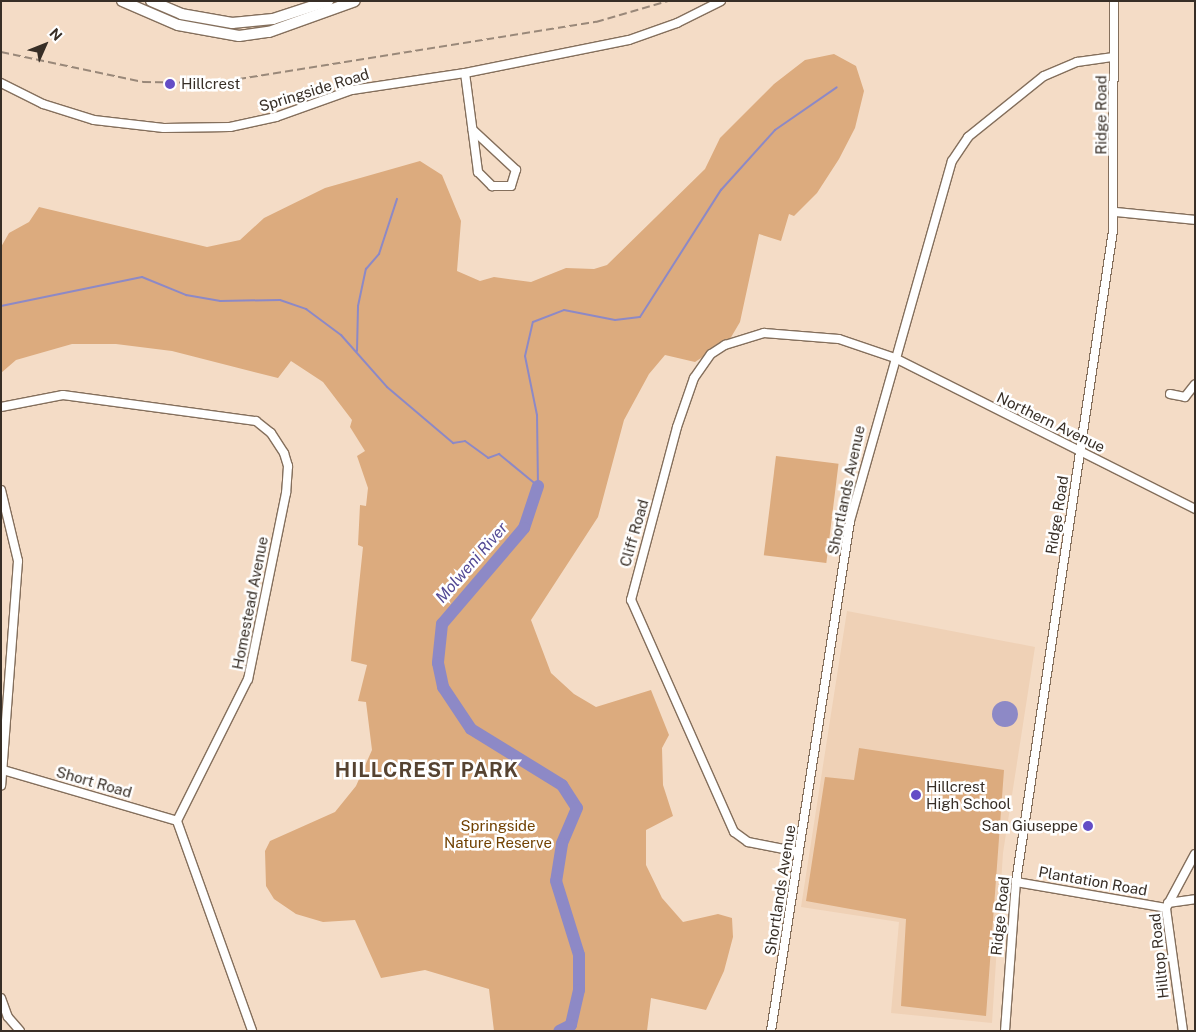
<!DOCTYPE html>
<html>
<head>
<meta charset="utf-8">
<style>
	body { margin:0 }
	#map { position:relative; width:1196px; height:1032px; overflow:hidden; background:#f4dcc6; font-family:"Public Sans",sans-serif }
	div>[style] { position:absolute }
	.built>* { inset:0; background:#efd1b6 }
	.green>* { inset:0; background:#dcab7e; transform-origin:0 0 }
	.water>* { inset:0; background:#8d89c6 }
	.round { border-radius:50% }
	.stream>* { height:2px; margin:-1px; padding:0 1px; transform-origin:1px; border-radius:1px; background:#8d89c6 }
	.river>* { height:12px; margin:-6px; padding:0 6px; transform-origin:6px; border-radius:6px; background:#8d89c6 }
	.roads { filter:drop-shadow(1px 0 #846f5c) drop-shadow(-1px 0 #846f5c) drop-shadow(0 1px #846f5c) drop-shadow(0 -1px #846f5c) }
	.minor>* { height:8px; margin:-4px; padding:0 4px; transform-origin:4px; border-radius:4px; background:#fff }
	.major>* { height:10px; margin:-5px; padding:0 5px; transform-origin:5px; border-radius:5px; background:#fff }
	.rail>* { height:2px; margin-top:-1px; transform-origin:0; background:repeating-linear-gradient(90deg,#998879 0 8px,transparent 0 12px) }
	.dots>* { width:14px; height:14px; translate:-50% -50%; box-sizing:border-box; border:2px solid #fff; border-radius:50% }
	span { translate:-50% -50%; white-space:nowrap; text-align:center; line-height:1.15; -webkit-text-stroke:5px #fff; paint-order:stroke }
	.poi-label { font-size:15px; color:#372e26 }
	.left { translate:0 -50%; text-align:left }
	.right { translate:-100% -50%; text-align:right }
	.street-label { font-size:15px; color:#372e26 }
	.park-label { font-size:15px; color:#714102 }
	.water-label { font-size:16px; color:#544a95; font-style:italic }
	.district-label { font-size:20px; color:#564331; font-weight:700; letter-spacing:1px }
	.frame { position:absolute; inset:0; border:2px solid #372e26; pointer-events:none }
	.north { position:absolute; left:20px; top:20px; width:50px; height:50px; -webkit-text-stroke:4px #fff; paint-order:stroke; rotate:46deg; font-size:14px; font-weight:700; line-height:20px; text-align:center; color:#372e26 }
	.north::after { content:''; display:block; margin:auto; width:18px; height:22px; background:#372e26; clip-path:polygon(50% 0,100% 100%,50% 72%,0 100%) }
</style>
</head>
<body>
<div id="map">
	<div class="built">
		<div style="clip-path:polygon(847px 611px,1035px 647px,1003px 853px,992px 1023px,891px 1013px,899px 922px,801px 907px)"></div>
	</div>
	<div class="green">
		<div style="clip-path:polygon(834px 54px,856px 66px,864px 91px,855px 128px,839px 159px,817px 193px,794px 216px,789px 214px,781px 241px,759px 234px,740px 322px,730px 339px,695px 362px,665px 355px,649px 374px,624px 420px,598px 517px,531px 620px,551px 673px,574px 694px,596px 707px,651px 690px,669px 735px,662px 748px,663px 785px,673px 816px,646px 830px,646px 865px,662px 898px,683px 922px,718px 914px,732px 918px,733px 937px,724px 971px,706px 1010px,651px 998px,647px 1031px,494px 1031px,489px 989px,425px 970px,381px 978px,355px 920px,323px 922px,296px 914px,274px 899px,266px 886px,265px 851px,270px 841px,335px 812px,356px 786px,372px 750px,366px 702px,358px 701px,367px 665px,351px 661px,363px 547px,358px 545px,360px 505px,366px 506px,368px 488px,357px 456px,365px 451px,350px 427px,352px 420px,323px 382px,291px 361px,278px 378px,172px 351px,116px 344px,72px 344px,16px 360px,1px 373px,1px 247px,9px 233px,29px 222px,39px 207px,207px 247px,240px 240px,264px 218px,325px 188px,420px 161px,442px 175px,461px 221px,457px 271px,480px 281px,494px 277px,531px 282px,566px 268px,594px 269px,607px 265px,705px 169px,720px 138px,774px 84px,805px 60px)"></div>
		<div style="left:776px;top:456px;width:63px;height:100px;rotate:7deg"></div>
		<div style="clip-path:polygon(859px 748px,1004px 770px,986px 1016px,901px 1006px,906px 919px,806px 901px,825px 777px,854px 780px)"></div>
	</div>
	<div class="water">
		<div class="round" style="left:992px;top:701px;width:26px;height:26px"></div>
	</div>
	<div class="stream">
		<div style="left:1px;top:306px;width:144px;rotate:-11.6deg"></div>
		<div style="left:142px;top:277px;width:48px;rotate:22.2deg"></div>
		<div style="left:186px;top:295px;width:35px;rotate:10deg"></div>
		<div style="left:220px;top:301px;width:60px;rotate:-1deg"></div>
		<div style="left:280px;top:300px;width:28px;rotate:19deg"></div>
		<div style="left:306px;top:309px;width:44px;rotate:36.6deg"></div>
		<div style="left:341px;top:335px;width:69px;rotate:48.5deg"></div>
		<div style="left:387px;top:387px;width:87px;rotate:40.3deg"></div>
		<div style="left:453px;top:443px;width:12px;rotate:-9deg"></div>
		<div style="left:465px;top:441px;width:29px;rotate:36deg"></div>
		<div style="left:488px;top:458px;width:12px;rotate:-20deg"></div>
		<div style="left:499px;top:454px;width:50px;rotate:39.4deg"></div>
		<div style="left:357px;top:351px;width:45px;rotate:-88.7deg"></div>
		<div style="left:358px;top:306px;width:38px;rotate:-78deg"></div>
		<div style="left:366px;top:269px;width:20px;rotate:-49deg"></div>
		<div style="left:379px;top:254px;width:58px;rotate:-71.9deg"></div>
		<div style="left:538px;top:486px;width:71px;rotate:-90.8deg"></div>
		<div style="left:537px;top:415px;width:60px;rotate:-101.5deg"></div>
		<div style="left:525px;top:356px;width:35px;rotate:-77deg"></div>
		<div style="left:533px;top:322px;width:33px;rotate:-21deg"></div>
		<div style="left:564px;top:310px;width:52px;rotate:11.1deg"></div>
		<div style="left:615px;top:320px;width:25px;rotate:-7deg"></div>
		<div style="left:640px;top:317px;width:151px;rotate:-57.5deg"></div>
		<div style="left:721px;top:190px;width:81px;rotate:-48deg"></div>
		<div style="left:775px;top:130px;width:75px;rotate:-34.7deg"></div>
	</div>
	<div class="river">
		<div style="left:538px;top:486px;width:44px;rotate:108.4deg"></div>
		<div style="left:524px;top:528px;width:126px;rotate:130.5deg"></div>
		<div style="left:442px;top:624px;width:39px;rotate:96deg"></div>
		<div style="left:438px;top:663px;width:25px;rotate:78deg"></div>
		<div style="left:443px;top:687px;width:50px;rotate:56.3deg"></div>
		<div style="left:471px;top:729px;width:107px;rotate:31.6deg"></div>
		<div style="left:562px;top:785px;width:27px;rotate:57deg"></div>
		<div style="left:577px;top:808px;width:39px;rotate:113deg"></div>
		<div style="left:562px;top:844px;width:37px;rotate:99deg"></div>
		<div style="left:556px;top:881px;width:77px;rotate:72.7deg"></div>
		<div style="left:579px;top:955px;width:35px;rotate:90deg"></div>
		<div style="left:579px;top:990px;width:36px;rotate:103deg"></div>
		<div style="left:571px;top:1025px;width:13px;rotate:153deg"></div>
	</div>
	<div class="roads">
		<div class="minor">
			<div style="left:465px;top:73px;width:100px;rotate:82.5deg"></div>
			<div style="left:478px;top:172px;width:20px;rotate:45deg"></div>
			<div style="left:492px;top:186px;width:19px"></div>
			<div style="left:511px;top:186px;width:17px;rotate:-73deg"></div>
			<div style="left:516px;top:170px;width:59px;rotate:-137.1deg"></div>
			<div style="left:1px;top:83px;width:47px;rotate:26.6deg"></div>
			<div style="left:43px;top:104px;width:53px;rotate:17.4deg"></div>
			<div style="left:94px;top:120px;width:70px;rotate:6.5deg"></div>
			<div style="left:164px;top:128px;width:66px;rotate:-0.9deg"></div>
			<div style="left:230px;top:127px;width:47px;rotate:-12.3deg"></div>
			<div style="left:276px;top:117px;width:81px;rotate:-19.6deg"></div>
			<div style="left:352px;top:90px;width:114px;rotate:-8.6deg"></div>
			<div style="left:465px;top:73px;width:167px;rotate:-11.4deg"></div>
			<div style="left:629px;top:40px;width:51px;rotate:-19.5deg"></div>
			<div style="left:677px;top:23px;width:49px;rotate:-26.6deg"></div>
			<div style="left:1115px;top:212px;width:80px;rotate:5.7deg"></div>
			<div style="left:1170px;top:394px;width:15px;rotate:11deg"></div>
			<div style="left:1185px;top:397px;width:16px;rotate:-52deg"></div>
			<div style="left:1px;top:407px;width:63px;rotate:-11deg"></div>
			<div style="left:63px;top:395px;width:195px;rotate:7.7deg"></div>
			<div style="left:256px;top:421px;width:19px;rotate:39deg"></div>
			<div style="left:271px;top:433px;width:24px;rotate:57deg"></div>
			<div style="left:284px;top:453px;width:14px;rotate:73deg"></div>
			<div style="left:288px;top:466px;width:27px;rotate:94deg"></div>
			<div style="left:286px;top:493px;width:190px;rotate:101.5deg"></div>
			<div style="left:248px;top:679px;width:159px;rotate:116.6deg"></div>
			<div style="left:177px;top:821px;width:223px;rotate:70.3deg"></div>
			<div style="left:1px;top:490px;width:73px;rotate:76.5deg"></div>
			<div style="left:18px;top:561px;width:225px;rotate:94.3deg"></div>
			<div style="left:3px;top:770px;width:181px;rotate:16.3deg"></div>
			<div style="left:799px;top:852px;width:52px;rotate:-168.9deg"></div>
			<div style="left:748px;top:842px;width:17px;rotate:-144deg"></div>
			<div style="left:734px;top:832px;width:254px;rotate:-113.9deg"></div>
			<div style="left:631px;top:600px;width:179px;rotate:-75.1deg"></div>
			<div style="left:677px;top:427px;width:52px;rotate:-70.9deg"></div>
			<div style="left:694px;top:378px;width:29px;rotate:-55deg"></div>
			<div style="left:711px;top:354px;width:17px;rotate:-33deg"></div>
			<div style="left:725px;top:345px;width:41px;rotate:-17.1deg"></div>
			<div style="left:764px;top:333px;width:75px;rotate:4.6deg"></div>
			<div style="left:839px;top:339px;width:59px;rotate:18.7deg"></div>
			<div style="left:895px;top:358px;width:336px;rotate:26.7deg"></div>
			<div style="left:1016px;top:882px;width:152px;rotate:9.8deg"></div>
			<div style="left:1168px;top:903px;width:27px;rotate:-8deg"></div>
			<div style="left:1px;top:998px;width:20px;rotate:70deg"></div>
			<div style="left:8px;top:1017px;width:18px;rotate:49deg"></div>
			<div style="left:771px;top:1031px;width:516px;rotate:-81.19deg"></div>
			<div style="left:850px;top:521px;width:374px;rotate:-74.2deg"></div>
			<div style="left:952px;top:161px;width:29px;rotate:-56deg"></div>
			<div style="left:968px;top:137px;width:97px;rotate:-38.8deg"></div>
			<div style="left:1044px;top:76px;width:36px;rotate:-23deg"></div>
			<div style="left:1077px;top:62px;width:37px;rotate:-8deg"></div>
			<div style="left:1005px;top:1031px;width:149px;rotate:-85.8deg"></div>
			<div style="left:1016px;top:882px;width:658px;rotate:-81.53deg"></div>
			<div style="left:1113px;top:231px;width:230px;rotate:-89.8deg"></div>
			<div style="left:1183px;top:1031px;width:124px;rotate:-97.9deg"></div>
			<div style="left:1166px;top:908px;width:61px;rotate:-61.8deg"></div>
		</div>
		<div class="major">
			<div style="left:122px;top:1px;width:61px;rotate:23.2deg"></div>
			<div style="left:178px;top:25px;width:62px;rotate:10.2deg"></div>
			<div style="left:239px;top:36px;width:30px;rotate:-8deg"></div>
			<div style="left:269px;top:32px;width:91px;rotate:-19.8deg"></div>
			<div style="left:151px;top:1px;width:33px;rotate:23deg"></div>
			<div style="left:181px;top:14px;width:52px;rotate:10deg"></div>
			<div style="left:232px;top:23px;width:41px;rotate:-5.6deg"></div>
			<div style="left:273px;top:19px;width:58px;rotate:-18.1deg"></div>
		</div>
	</div>
	<div class="rail">
		<div style="left:1px;top:52px;width:145px;rotate:11.9deg"></div>
		<div style="left:143px;top:82px;width:71px;rotate:0.8deg"></div>
		<div style="left:214px;top:83px;width:387px;rotate:-9.1deg"></div>
		<div style="left:596px;top:22px;width:75px;rotate:-16.3deg"></div>
	</div>
	<div class="dots">
		<div style="left:170px;top:84px;background:#644dc6"></div>
		<div style="left:916px;top:795px;background:#644dc6"></div>
		<div style="left:1088px;top:826px;background:#644dc6"></div>
	</div>
	<div class="poi-label">
		<span class="left" style="left:181px;top:84px">Hillcrest</span>
		<span class="left" style="left:926px;top:795px">Hillcrest<br>High School</span>
		<span class="right" style="left:1078px;top:826px">San Giuseppe</span>
	</div>
	<div class="street-label">
		<span style="left:314px;top:90px;rotate:-17deg">Springside Road</span>
		<span style="left:1101px;top:115px;rotate:-90deg">Ridge Road</span>
		<span style="left:1051px;top:422px;rotate:26deg">Northern Avenue</span>
		<span style="left:846px;top:490px;rotate:-78deg">Shortlands Avenue</span>
		<span style="left:1057px;top:515px;rotate:-81deg">Ridge Road</span>
		<span style="left:634px;top:533px;rotate:-74deg">Cliff Road</span>
		<span style="left:250px;top:603px;rotate:-79deg">Homestead Avenue</span>
		<span style="left:94px;top:782px;rotate:16deg">Short Road</span>
		<span style="left:1093px;top:881px;rotate:10deg">Plantation Road</span>
		<span style="left:780px;top:890px;rotate:-81deg">Shortlands Avenue</span>
		<span style="left:1000px;top:916px;rotate:-84deg">Ridge Road</span>
		<span style="left:1159px;top:956px;rotate:-96deg">Hilltop Road</span>
	</div>
	<div class="park-label">
		<span style="left:498px;top:834px">Springside<br>Nature Reserve</span>
	</div>
	<div class="water-label">
		<span style="left:472px;top:563px;rotate:-49deg">Molweni River</span>
	</div>
	<div class="district-label">
		<span style="left:427px;top:770px">HILLCREST PARK</span>
	</div>
	<div class="frame"></div>
	<div class="north">N</div>
</div>
</body>
</html>
